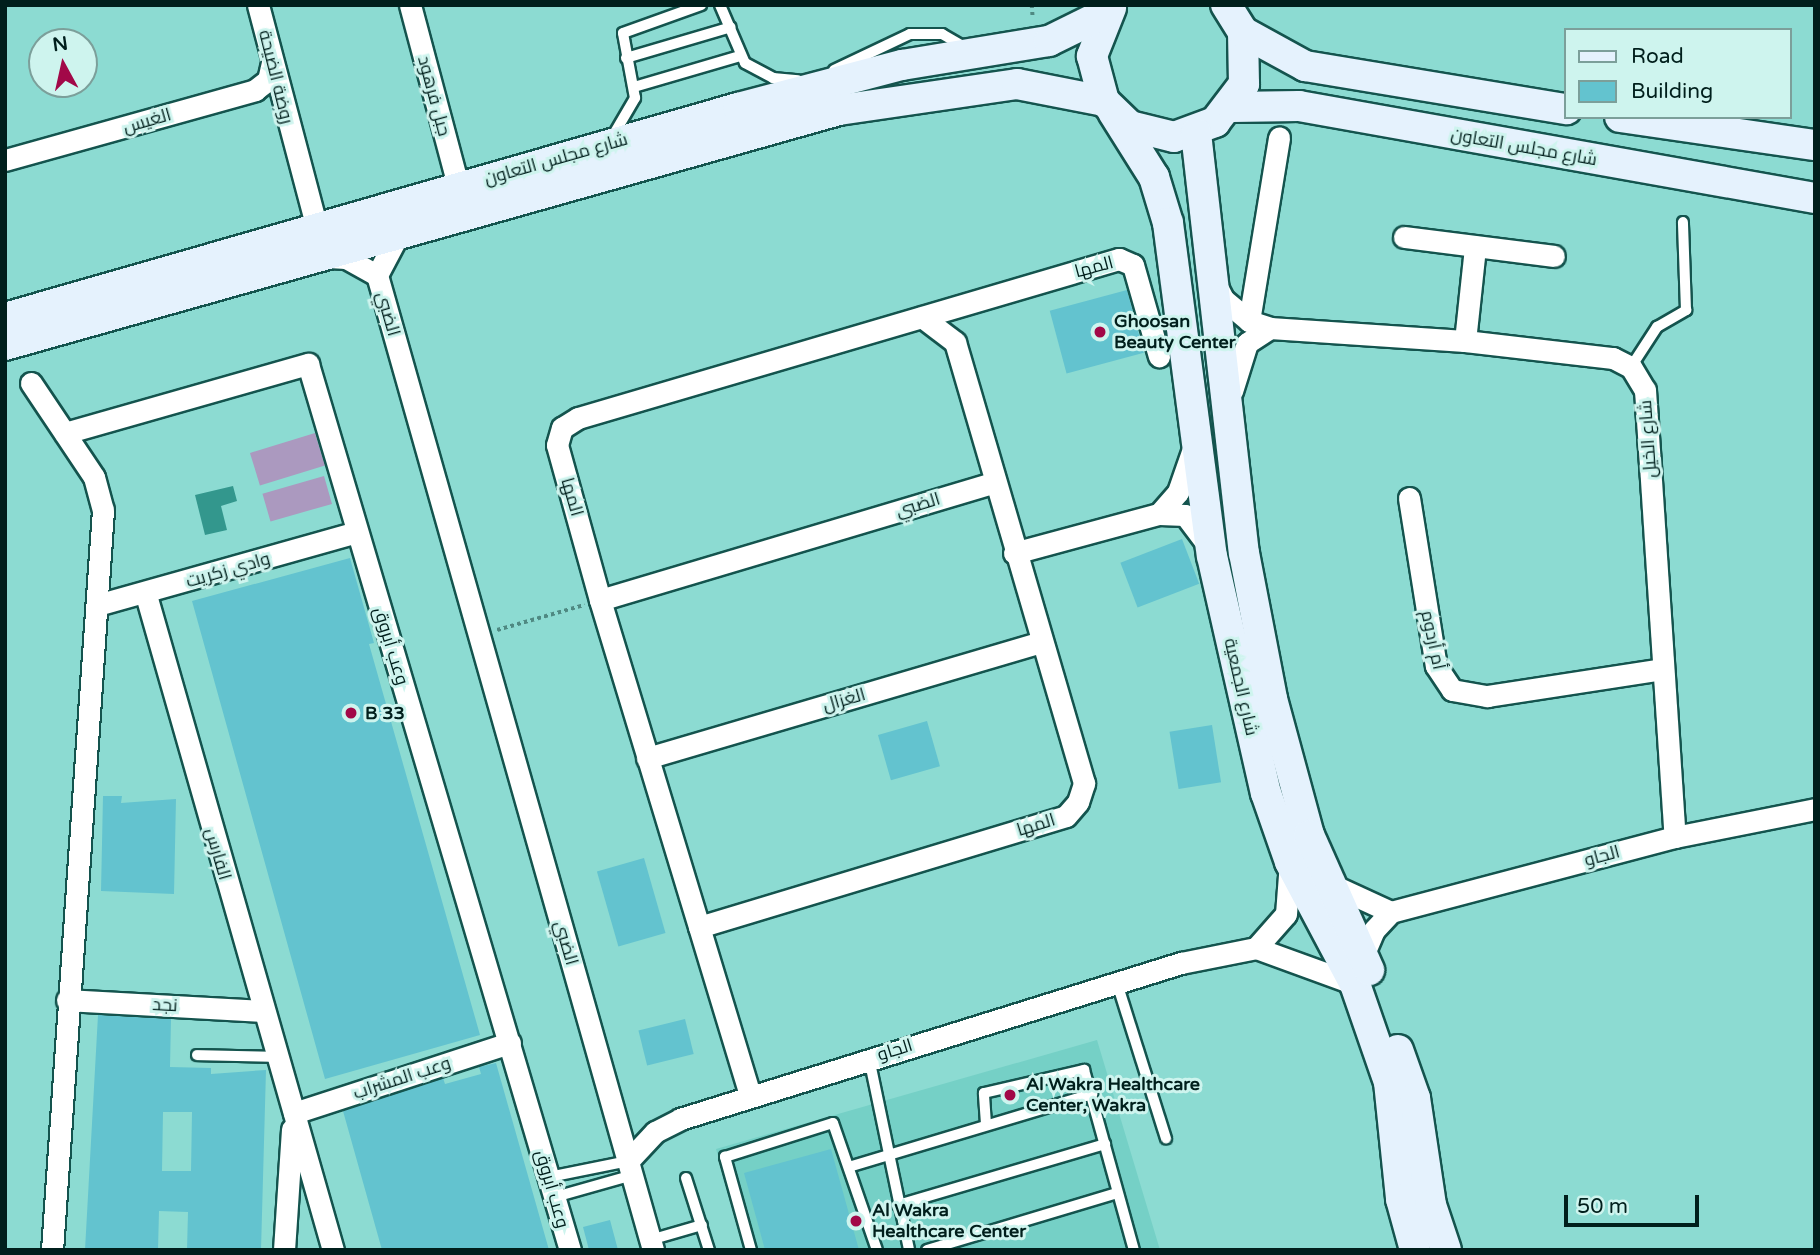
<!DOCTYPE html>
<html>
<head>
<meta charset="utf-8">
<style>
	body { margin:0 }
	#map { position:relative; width:1820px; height:1255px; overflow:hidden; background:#8cdbd2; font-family:"Varela Round",Cairo,sans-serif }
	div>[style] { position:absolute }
	.built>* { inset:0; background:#75d0c6 }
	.green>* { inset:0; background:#ab99bf; transform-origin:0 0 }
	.water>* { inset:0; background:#33978d }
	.building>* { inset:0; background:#63c3cf; transform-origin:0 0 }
	.path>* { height:3.5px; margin-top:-1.75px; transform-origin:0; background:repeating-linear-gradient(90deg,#4f8982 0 3.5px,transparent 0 7px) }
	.roads { filter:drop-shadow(2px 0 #14544e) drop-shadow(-2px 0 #14544e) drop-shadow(0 2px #14544e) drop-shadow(0 -2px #14544e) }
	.lane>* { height:10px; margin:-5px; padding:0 5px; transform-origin:5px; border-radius:5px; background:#fff }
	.street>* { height:21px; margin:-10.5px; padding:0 10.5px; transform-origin:10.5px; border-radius:10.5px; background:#fff }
	.secondary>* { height:30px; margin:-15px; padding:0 15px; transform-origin:15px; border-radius:15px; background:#e5f2fd }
	.dots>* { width:19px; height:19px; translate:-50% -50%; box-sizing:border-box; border:4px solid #cef4ee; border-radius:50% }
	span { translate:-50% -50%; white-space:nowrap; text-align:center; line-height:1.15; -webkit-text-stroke:6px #cef4ee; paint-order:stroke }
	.street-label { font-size:18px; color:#001f1c }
	.poi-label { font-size:18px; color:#001f1c; font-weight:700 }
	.left { translate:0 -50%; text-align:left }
	.frame { position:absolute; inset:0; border:7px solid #001f1c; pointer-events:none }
	.legend { position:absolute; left:1564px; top:28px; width:228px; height:91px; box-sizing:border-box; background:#cef4ee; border:2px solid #7c9f9a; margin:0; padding:9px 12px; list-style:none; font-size:21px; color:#001f1c }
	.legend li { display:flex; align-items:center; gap:14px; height:35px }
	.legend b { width:35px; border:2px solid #7c9f9a }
	.north { position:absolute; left:28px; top:28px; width:70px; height:70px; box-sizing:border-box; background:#cef4ee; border:2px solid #7c9f9a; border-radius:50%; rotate:352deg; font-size:19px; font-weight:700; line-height:28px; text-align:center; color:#001f1c }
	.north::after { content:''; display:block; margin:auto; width:24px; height:32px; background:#a20848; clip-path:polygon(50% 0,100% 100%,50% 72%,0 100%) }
	.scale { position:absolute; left:1564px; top:1195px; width:135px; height:32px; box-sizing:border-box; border:4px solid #001f1c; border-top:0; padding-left:9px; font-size:21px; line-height:24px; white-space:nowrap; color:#001f1c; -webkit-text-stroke:5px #cef4ee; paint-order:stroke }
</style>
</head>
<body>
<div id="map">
	<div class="built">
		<div style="clip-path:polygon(1097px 1040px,1160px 1250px,745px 1250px,716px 1149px)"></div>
	</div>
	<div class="green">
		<div style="left:315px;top:433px;width:34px;height:68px;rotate:73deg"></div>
		<div style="left:324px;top:476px;width:29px;height:64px;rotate:74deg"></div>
	</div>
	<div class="water">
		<div style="clip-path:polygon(233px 486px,237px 501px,221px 506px,227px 530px,205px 535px,195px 495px)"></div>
	</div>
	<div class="building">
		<div style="left:1127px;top:290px;width:65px;height:80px;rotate:75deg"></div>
		<div style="left:1182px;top:539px;width:48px;height:66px;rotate:69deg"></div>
		<div style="clip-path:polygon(350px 558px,374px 643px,369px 644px,480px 1035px,325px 1079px,192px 601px)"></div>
		<div style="left:927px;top:721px;width:47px;height:51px;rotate:74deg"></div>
		<div style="left:1212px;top:725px;width:58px;height:43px;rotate:81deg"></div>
		<div style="clip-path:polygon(103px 796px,122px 796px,121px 803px,176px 799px,174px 894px,101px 891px)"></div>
		<div style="left:644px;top:858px;width:78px;height:49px;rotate:74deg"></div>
		<div style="clip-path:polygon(evenodd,98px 1015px,171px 1019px,170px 1067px,211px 1068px,211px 1074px,266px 1070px,261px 1250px,187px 1250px,188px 1212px,159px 1211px,158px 1250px,85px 1250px,98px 1015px,163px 1112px,192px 1112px,191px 1171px,162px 1171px,163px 1112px)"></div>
		<div style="left:685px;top:1019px;width:36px;height:48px;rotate:76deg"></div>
		<div style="clip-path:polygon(496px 1063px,549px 1250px,382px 1250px,343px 1111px,443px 1078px,445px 1084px,481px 1074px,479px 1067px)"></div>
		<div style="clip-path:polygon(831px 1149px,859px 1250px,765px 1250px,744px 1173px)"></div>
		<div style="clip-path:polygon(610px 1220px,618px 1250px,589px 1250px,583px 1227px)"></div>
	</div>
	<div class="path">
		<div style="left:1032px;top:5px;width:14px;rotate:86deg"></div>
		<div style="left:497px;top:630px;width:91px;rotate:-16deg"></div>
	</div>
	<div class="roads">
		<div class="lane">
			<div style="left:720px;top:5px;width:63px;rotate:66.7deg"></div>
			<div style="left:745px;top:63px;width:32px;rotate:28deg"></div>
			<div style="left:773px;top:78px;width:25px;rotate:5deg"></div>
			<div style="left:626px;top:58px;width:109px;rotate:-16.4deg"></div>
			<div style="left:834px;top:70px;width:84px;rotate:-25.3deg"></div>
			<div style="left:910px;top:34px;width:32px"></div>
			<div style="left:942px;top:34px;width:30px;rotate:30deg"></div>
			<div style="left:634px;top:87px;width:110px;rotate:-16.3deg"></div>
			<div style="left:614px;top:134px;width:42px;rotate:-59.7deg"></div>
			<div style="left:635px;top:98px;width:66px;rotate:-100.5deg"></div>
			<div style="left:623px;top:33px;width:83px;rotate:-19.7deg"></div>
			<div style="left:1631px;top:367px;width:48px;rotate:-57deg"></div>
			<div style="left:1657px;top:327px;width:34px;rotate:-30deg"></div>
			<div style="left:1686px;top:310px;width:88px;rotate:-92deg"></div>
			<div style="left:1117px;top:983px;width:163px;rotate:72.5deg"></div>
			<div style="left:197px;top:1055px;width:80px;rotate:1.4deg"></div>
			<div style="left:869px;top:1058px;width:196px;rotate:78.2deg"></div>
			<div style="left:986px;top:1124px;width:31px;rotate:-94deg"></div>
			<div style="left:984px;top:1093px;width:103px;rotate:-13deg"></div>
			<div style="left:1084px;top:1070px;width:187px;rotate:74.5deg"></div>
			<div style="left:852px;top:1166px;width:251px;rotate:-16.7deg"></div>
			<div style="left:549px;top:1177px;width:81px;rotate:-11.4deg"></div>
			<div style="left:686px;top:1178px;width:76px;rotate:72.3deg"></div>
			<div style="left:555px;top:1197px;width:81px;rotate:-15.8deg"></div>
			<div style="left:898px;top:1205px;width:216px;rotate:-16.4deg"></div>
			<div style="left:650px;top:1240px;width:54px;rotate:-16.1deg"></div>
			<div style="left:751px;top:1250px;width:97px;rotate:-105.6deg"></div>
			<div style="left:725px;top:1157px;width:113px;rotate:-17.5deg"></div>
			<div style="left:833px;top:1123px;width:134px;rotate:70.9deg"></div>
			<div style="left:927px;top:1250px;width:198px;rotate:-16.7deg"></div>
		</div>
		<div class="street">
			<div style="left:258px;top:5px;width:231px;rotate:75.2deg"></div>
			<div style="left:410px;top:5px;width:187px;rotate:75.1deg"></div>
			<div style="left:5px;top:160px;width:260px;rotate:-15.6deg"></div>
			<div style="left:255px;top:90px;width:16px;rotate:-38deg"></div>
			<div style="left:268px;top:80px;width:18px;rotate:-77deg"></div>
			<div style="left:397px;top:237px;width:43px;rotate:117.8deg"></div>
			<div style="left:377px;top:275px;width:1013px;rotate:74.19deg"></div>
			<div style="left:1404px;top:237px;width:151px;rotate:7.2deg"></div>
			<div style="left:328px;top:257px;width:18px;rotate:3deg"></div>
			<div style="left:346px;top:258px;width:35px;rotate:29deg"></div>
			<div style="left:1215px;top:283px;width:18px;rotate:63deg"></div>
			<div style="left:1223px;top:299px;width:34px;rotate:40deg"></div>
			<div style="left:1249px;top:321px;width:22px;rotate:18deg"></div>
			<div style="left:1270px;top:328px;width:195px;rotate:3.8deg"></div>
			<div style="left:1465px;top:341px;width:149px;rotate:6.6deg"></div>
			<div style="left:1613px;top:358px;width:20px;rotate:27deg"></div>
			<div style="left:1631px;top:367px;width:27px;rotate:59deg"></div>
			<div style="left:1645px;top:390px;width:448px;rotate:86.2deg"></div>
			<div style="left:1249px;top:321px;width:186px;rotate:-80.7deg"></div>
			<div style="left:1465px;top:341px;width:95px;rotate:-83.9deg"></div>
			<div style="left:31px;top:383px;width:113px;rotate:56.2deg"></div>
			<div style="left:94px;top:477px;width:34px;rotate:75deg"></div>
			<div style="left:103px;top:510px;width:742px;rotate:93.94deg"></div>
			<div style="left:1232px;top:391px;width:50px;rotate:-72.6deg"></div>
			<div style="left:1247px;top:343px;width:27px;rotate:-33deg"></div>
			<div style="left:65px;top:433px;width:253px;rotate:-15.9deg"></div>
			<div style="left:308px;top:364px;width:924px;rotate:73.53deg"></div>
			<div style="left:1409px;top:498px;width:170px;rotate:80.9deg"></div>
			<div style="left:1436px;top:666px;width:29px;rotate:56deg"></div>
			<div style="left:1452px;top:690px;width:36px;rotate:10deg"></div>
			<div style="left:1487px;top:696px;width:178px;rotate:-8.7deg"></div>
			<div style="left:1159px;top:514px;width:29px;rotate:-49deg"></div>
			<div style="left:1178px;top:492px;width:46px;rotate:-70.8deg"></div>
			<div style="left:1014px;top:553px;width:150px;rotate:-15.1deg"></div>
			<div style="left:1159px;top:514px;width:26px;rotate:2deg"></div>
			<div style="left:1185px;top:515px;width:36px;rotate:53deg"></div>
			<div style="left:146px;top:595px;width:681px;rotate:74.07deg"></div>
			<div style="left:600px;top:600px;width:412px;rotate:-16.6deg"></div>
			<div style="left:97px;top:605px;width:270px;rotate:-15.7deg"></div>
			<div style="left:647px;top:758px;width:411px;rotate:-16.4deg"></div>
			<div style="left:1330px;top:884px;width:67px;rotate:24.7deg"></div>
			<div style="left:699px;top:927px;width:383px;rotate:-16.8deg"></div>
			<div style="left:1066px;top:816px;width:18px;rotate:-49deg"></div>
			<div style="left:1078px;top:802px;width:20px;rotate:-72deg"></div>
			<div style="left:1084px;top:783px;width:459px;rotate:-106.3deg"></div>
			<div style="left:955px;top:342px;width:41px;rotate:-142.9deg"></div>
			<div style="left:1256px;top:948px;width:45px;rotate:-48.6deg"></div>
			<div style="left:1286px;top:914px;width:52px;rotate:-85.6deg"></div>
			<div style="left:1363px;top:956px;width:28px;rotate:-67deg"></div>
			<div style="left:1374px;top:930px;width:25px;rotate:-47deg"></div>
			<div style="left:1391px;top:912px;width:294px;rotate:-14.8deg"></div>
			<div style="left:1675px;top:837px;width:143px;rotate:-11.3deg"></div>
			<div style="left:67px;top:1000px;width:195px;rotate:3.2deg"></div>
			<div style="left:750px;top:1095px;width:517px;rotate:-106.86deg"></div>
			<div style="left:600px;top:600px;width:161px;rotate:-105.5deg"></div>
			<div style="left:557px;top:445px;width:18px;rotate:-74deg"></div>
			<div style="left:562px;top:428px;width:19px;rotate:-32deg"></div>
			<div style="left:578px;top:418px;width:564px;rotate:-16.38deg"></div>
			<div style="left:1119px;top:259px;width:15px;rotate:23deg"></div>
			<div style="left:1133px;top:265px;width:95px;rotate:74.1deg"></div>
			<div style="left:294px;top:1113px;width:227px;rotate:-18deg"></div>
			<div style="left:628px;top:1161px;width:40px;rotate:-47deg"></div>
			<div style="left:655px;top:1132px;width:28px;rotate:-27deg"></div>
			<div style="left:680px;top:1119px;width:525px;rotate:-17.3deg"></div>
			<div style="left:1181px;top:963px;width:76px;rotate:-11.3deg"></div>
			<div style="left:1256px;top:948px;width:105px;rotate:20deg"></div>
			<div style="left:284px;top:1250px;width:121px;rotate:-86.2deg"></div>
		</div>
		<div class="secondary">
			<div style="left:1111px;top:8px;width:52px;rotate:111.6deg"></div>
			<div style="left:1092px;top:56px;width:47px;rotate:75.1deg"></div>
			<div style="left:1104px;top:101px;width:36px;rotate:44deg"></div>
			<div style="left:1130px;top:126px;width:45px;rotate:14deg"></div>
			<div style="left:1174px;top:137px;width:44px;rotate:-20.1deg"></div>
			<div style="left:1215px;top:122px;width:48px;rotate:-52.7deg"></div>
			<div style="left:1244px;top:84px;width:52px;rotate:-91.1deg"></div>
			<div style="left:1243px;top:32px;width:32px;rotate:-122deg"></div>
			<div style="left:1243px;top:32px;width:71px;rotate:28.7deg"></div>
			<div style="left:1305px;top:66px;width:265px;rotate:9.4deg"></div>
			<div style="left:1232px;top:107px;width:67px;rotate:-0.9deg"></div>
			<div style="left:1299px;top:106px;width:524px;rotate:10.11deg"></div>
			<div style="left:1113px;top:112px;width:77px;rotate:57.8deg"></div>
			<div style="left:1154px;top:177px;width:48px;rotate:73.1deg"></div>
			<div style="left:1168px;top:223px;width:336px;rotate:82.5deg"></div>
			<div style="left:1212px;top:556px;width:243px;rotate:77.2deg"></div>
			<div style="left:1266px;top:793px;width:73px;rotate:70.8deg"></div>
			<div style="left:1290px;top:862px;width:138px;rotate:62deg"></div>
			<div style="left:1355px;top:984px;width:104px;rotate:70.9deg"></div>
			<div style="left:1389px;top:1082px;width:118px;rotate:84.1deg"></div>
			<div style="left:1401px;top:1199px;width:53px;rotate:74.6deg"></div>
			<div style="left:1620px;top:117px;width:197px;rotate:8.2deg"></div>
			<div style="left:1196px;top:133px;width:423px;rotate:83.5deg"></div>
			<div style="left:1244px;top:553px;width:149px;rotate:79.1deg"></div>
			<div style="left:1272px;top:699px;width:141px;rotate:74.8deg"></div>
			<div style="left:1309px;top:835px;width:148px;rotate:66deg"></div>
			<div style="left:5px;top:318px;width:762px;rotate:-15.99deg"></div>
			<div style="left:738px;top:108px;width:170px;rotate:-14.7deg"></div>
			<div style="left:902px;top:65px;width:149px;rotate:-9.3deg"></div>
			<div style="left:1049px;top:41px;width:66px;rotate:-26.2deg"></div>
			<div style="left:5px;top:345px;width:866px;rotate:-15.74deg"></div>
			<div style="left:839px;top:110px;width:180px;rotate:-8.3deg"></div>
			<div style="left:1017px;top:84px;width:89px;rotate:11.1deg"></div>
			<div style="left:1398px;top:1050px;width:51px;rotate:70.5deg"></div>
			<div style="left:1415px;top:1098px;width:108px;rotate:81.5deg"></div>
			<div style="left:1431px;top:1205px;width:47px;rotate:71.6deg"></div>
		</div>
	</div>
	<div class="dots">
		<div style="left:1100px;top:332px;background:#a20848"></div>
		<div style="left:351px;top:713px;background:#a20848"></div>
		<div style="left:1010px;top:1095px;background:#a20848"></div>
		<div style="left:856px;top:1221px;background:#a20848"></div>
	</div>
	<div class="street-label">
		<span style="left:276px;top:77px;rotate:76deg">روضة الضيحة</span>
		<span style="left:434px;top:96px;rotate:75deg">جبل فرهود</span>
		<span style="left:147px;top:121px;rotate:-16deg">الغيس</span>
		<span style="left:1524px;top:147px;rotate:10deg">شارع مجلس التعاون</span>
		<span style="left:556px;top:159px;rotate:-16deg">شارع مجلس التعاون</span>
		<span style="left:1094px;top:267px;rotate:-15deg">المها</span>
		<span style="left:388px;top:314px;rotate:74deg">الضبي</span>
		<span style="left:1648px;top:439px;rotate:-94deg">شارع الخيل</span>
		<span style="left:572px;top:497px;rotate:74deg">المها</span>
		<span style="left:918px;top:505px;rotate:-17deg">الضبي</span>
		<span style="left:228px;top:570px;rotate:-16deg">وادي زكريت</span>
		<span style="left:1433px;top:640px;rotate:78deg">أم أردوم</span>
		<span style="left:391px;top:646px;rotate:73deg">وعب أبروق</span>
		<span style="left:1241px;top:687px;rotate:77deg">شارع الجمعية</span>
		<span style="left:844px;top:700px;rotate:-16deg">الغزال</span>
		<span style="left:1036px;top:825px;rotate:-17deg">المها</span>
		<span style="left:218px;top:854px;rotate:74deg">الفارس</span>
		<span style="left:1602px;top:856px;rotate:-15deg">الجاو</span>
		<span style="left:566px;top:943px;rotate:74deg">الضبي</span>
		<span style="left:165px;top:1005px;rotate:3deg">نجد</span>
		<span style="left:895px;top:1050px;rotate:-17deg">الجاو</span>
		<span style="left:402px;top:1078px;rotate:-18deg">وعب المشراب</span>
		<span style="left:552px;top:1189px;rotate:74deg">وعب أبروق</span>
	</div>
	<div class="poi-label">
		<span class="left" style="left:1114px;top:332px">Ghoosan<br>Beauty Center</span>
		<span class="left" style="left:365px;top:713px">B 33</span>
		<span class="left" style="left:1026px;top:1095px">Al Wakra Healthcare<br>Center, Wakra</span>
		<span class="left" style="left:872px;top:1221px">Al Wakra<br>Healthcare Center</span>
	</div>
	<div class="frame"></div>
	<ul class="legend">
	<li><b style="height:9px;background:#e5f2fd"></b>Road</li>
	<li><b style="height:19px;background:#63c3cf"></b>Building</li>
	</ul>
	<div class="north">N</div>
	<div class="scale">50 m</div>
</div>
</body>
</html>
